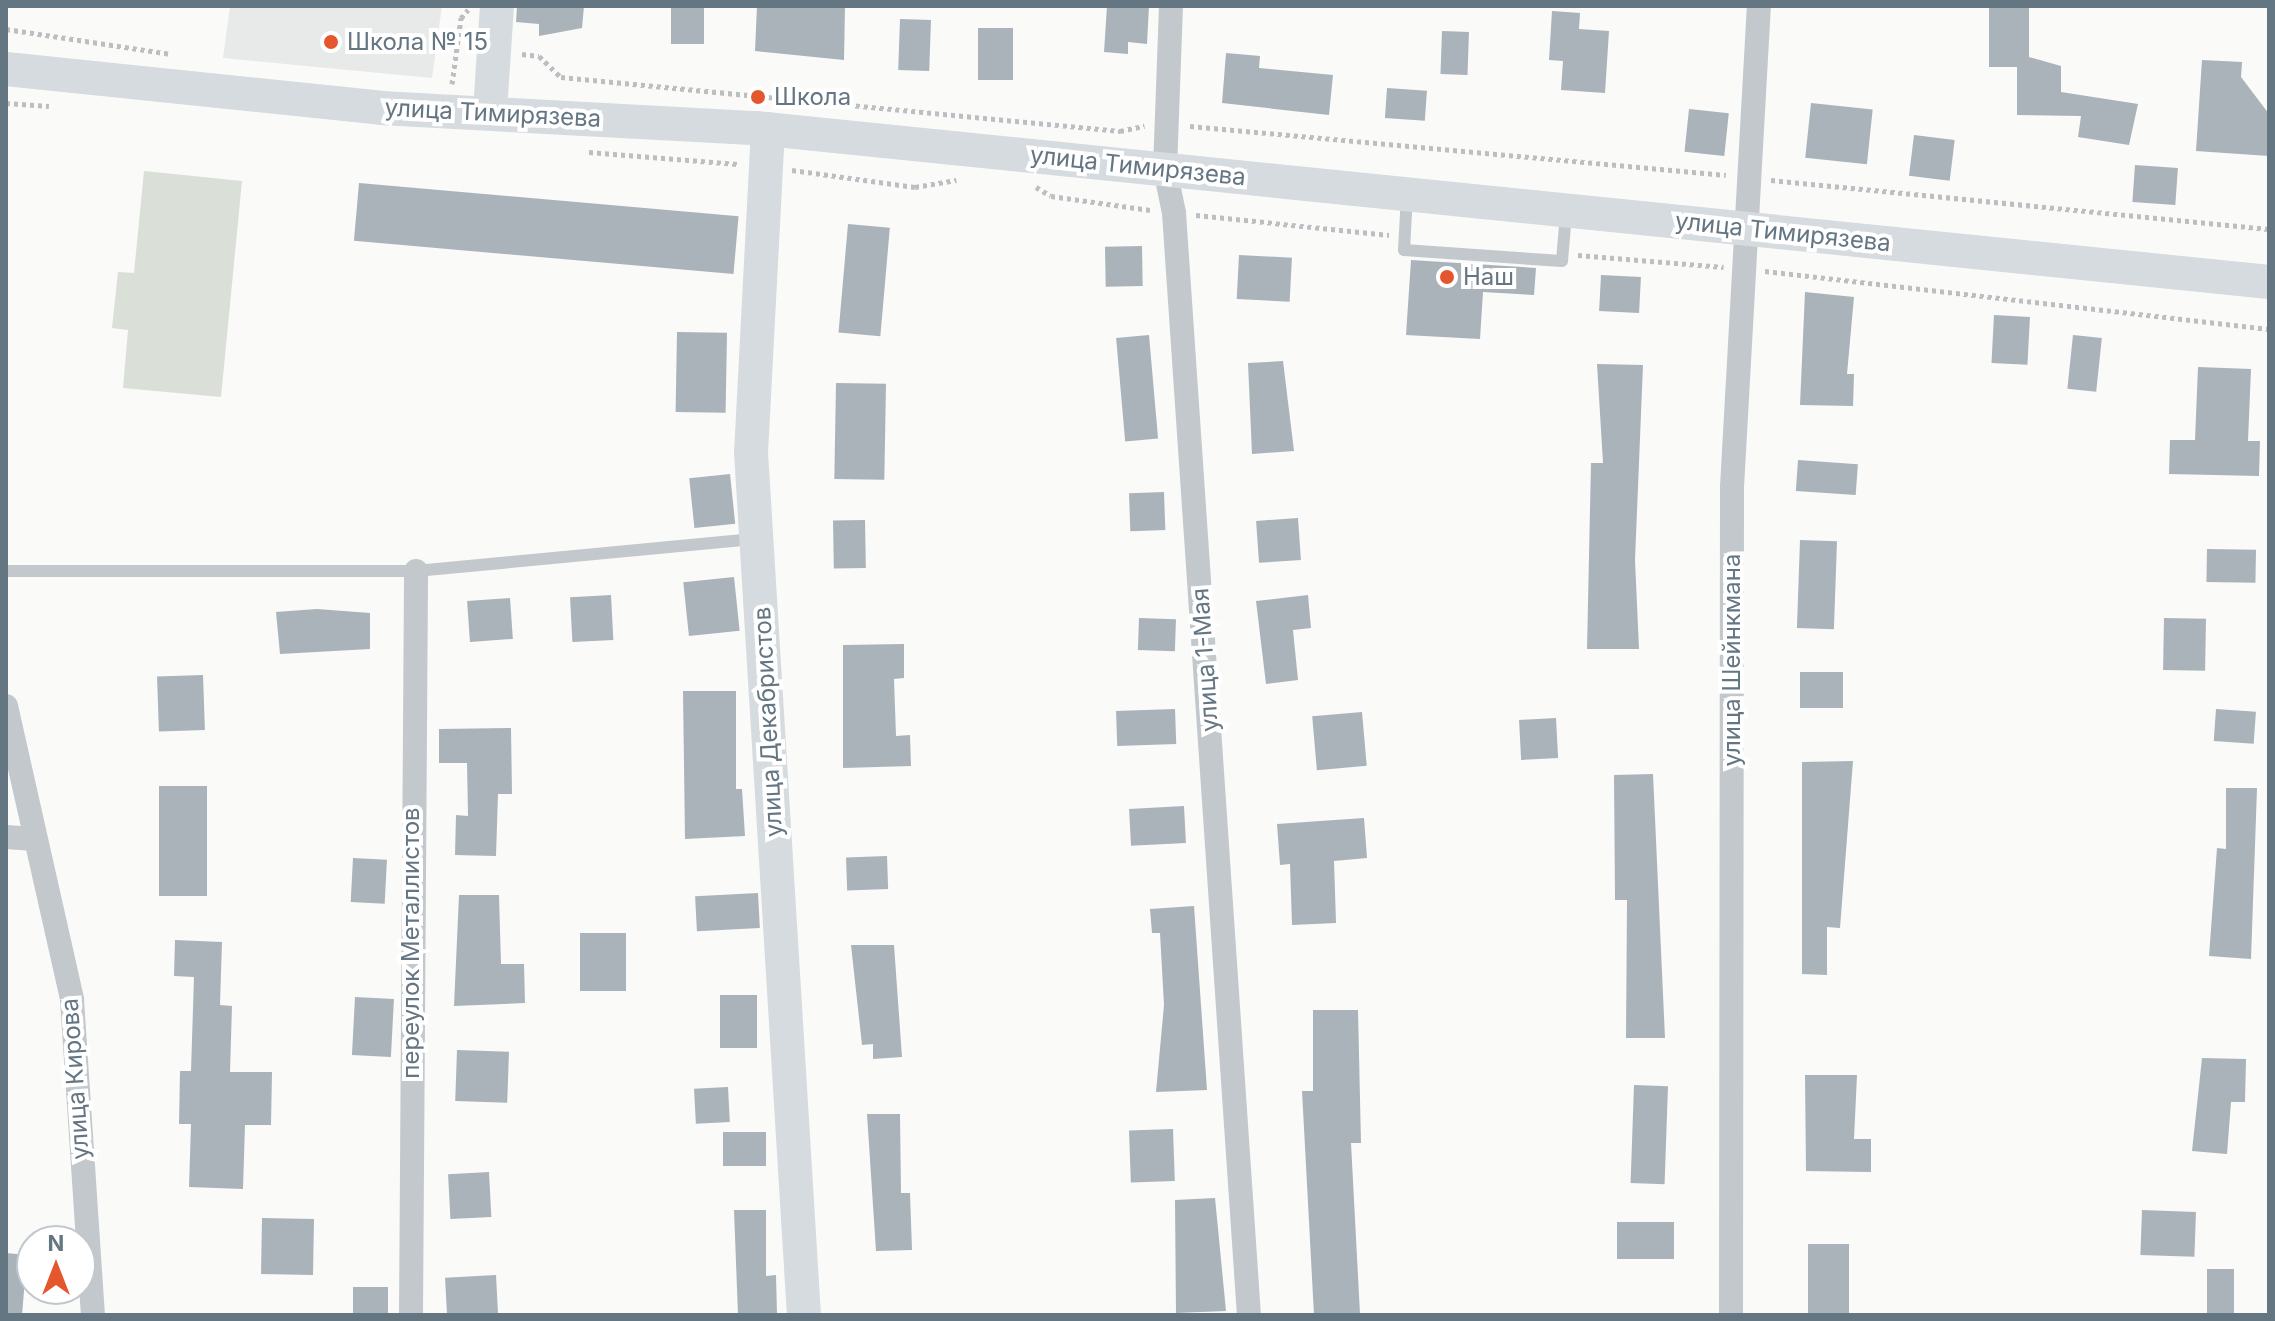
<!DOCTYPE html>
<html>
<head>
<meta charset="utf-8">
<style>
	body { margin:0 }
	#map { position:relative; width:2275px; height:1321px; overflow:hidden; background:#fafaf8; font-family:Inter,sans-serif }
	div>[style] { position:absolute }
	.built>* { inset:0; background:#e8e9e9 }
	.green>* { inset:0; background:#dadfd7 }
	.building>* { inset:0; background:#aab3b9; transform-origin:0 0 }
	.path>* { height:5px; margin-top:-2.5px; transform-origin:0; background:repeating-linear-gradient(90deg,#bbbfc2 0 4px,transparent 0 8px) }
	.lane>* { height:12px; margin:-6px; padding:0 6px; transform-origin:6px; border-radius:6px; background:#c3c8cc }
	.street>* { height:24px; margin:-12px; padding:0 12px; transform-origin:12px; border-radius:12px; background:#c3c8cc }
	.secondary>* { height:34px; margin:-17px; padding:0 17px; transform-origin:17px; border-radius:17px; background:#d6dbdf }
	.dots>* { width:22px; height:22px; translate:-50% -50%; box-sizing:border-box; border:4px solid #fff; border-radius:50% }
	span { translate:-50% -50%; white-space:nowrap; text-align:center; line-height:1.15; -webkit-text-stroke:8px #fff; paint-order:stroke }
	.poi-label { font-size:24px; color:#657683 }
	.left { translate:0 -50%; text-align:left }
	.street-label { font-size:24px; color:#657683 }
	.frame { position:absolute; inset:0; border:8px solid #657683; pointer-events:none }
	.north { position:absolute; left:16px; top:1225px; width:80px; height:80px; box-sizing:border-box; background:#fff; border:2px solid #c1c8cd; border-radius:50%; rotate:0deg; font-size:22px; font-weight:700; line-height:32px; text-align:center; color:#657683 }
	.north::after { content:''; display:block; margin:auto; width:28px; height:36px; background:#e4572e; clip-path:polygon(50% 0,100% 100%,50% 72%,0 100%) }
</style>
</head>
<body>
<div id="map">
	<div class="built">
		<div style="clip-path:polygon(230px 6px,442px 6px,432px 78px,223px 58px)"></div>
	</div>
	<div class="green">
		<div style="clip-path:polygon(144px 171px,242px 181px,221px 397px,123px 388px,128px 330px,112px 328px,118px 272px,134px 273px)"></div>
	</div>
	<div class="building">
		<div style="clip-path:polygon(517px 6px,584px 6px,582px 28px,539px 36px,539px 24px,516px 22px)"></div>
		<div style="left:671px;top:6px;width:33px;height:38px"></div>
		<div style="clip-path:polygon(757px 6px,845px 6px,844px 60px,755px 51px)"></div>
		<div style="clip-path:polygon(1107px 6px,1149px 6px,1147px 44px,1128px 42px,1128px 54px,1104px 52px)"></div>
		<div style="clip-path:polygon(1989px 7px,2029px 8px,2029px 57px,2061px 66px,2061px 92px,2138px 104px,2129px 145px,2078px 137px,2081px 116px,2017px 115px,2017px 67px,1989px 67px)"></div>
		<div style="clip-path:polygon(1552px 11px,1580px 13px,1579px 29px,1609px 31px,1605px 93px,1561px 90px,1563px 61px,1549px 60px)"></div>
		<div style="left:900px;top:19px;width:31px;height:51px;rotate:2deg"></div>
		<div style="left:978px;top:28px;width:35px;height:52px"></div>
		<div style="left:1442px;top:31px;width:27px;height:43px;rotate:2deg"></div>
		<div style="clip-path:polygon(1226px 53px,1260px 56px,1259px 68px,1333px 75px,1329px 115px,1222px 103px)"></div>
		<div style="clip-path:polygon(2202px 60px,2242px 62px,2241px 77px,2269px 114px,2269px 156px,2196px 151px)"></div>
		<div style="left:1387px;top:88px;width:40px;height:30px;rotate:4deg"></div>
		<div style="left:1811px;top:103px;width:62px;height:55px;rotate:6deg"></div>
		<div style="left:1689px;top:109px;width:40px;height:43px;rotate:6deg"></div>
		<div style="left:1914px;top:135px;width:41px;height:41px;rotate:7deg"></div>
		<div style="left:2135px;top:165px;width:43px;height:37px;rotate:4deg"></div>
		<div style="left:359px;top:183px;width:381px;height:58px;rotate:5deg"></div>
		<div style="left:848px;top:224px;width:42px;height:109px;rotate:5deg"></div>
		<div style="left:1142px;top:246px;width:40px;height:37px;rotate:89deg"></div>
		<div style="left:1239px;top:255px;width:53px;height:44px;rotate:3deg"></div>
		<div style="clip-path:polygon(1411px 260px,1536px 268px,1534px 295px,1483px 292px,1480px 339px,1406px 335px)"></div>
		<div style="left:1601px;top:275px;width:40px;height:36px;rotate:3deg"></div>
		<div style="clip-path:polygon(1805px 292px,1854px 297px,1847px 374px,1854px 374px,1853px 406px,1800px 405px)"></div>
		<div style="left:1994px;top:315px;width:36px;height:48px;rotate:3deg"></div>
		<div style="left:677px;top:332px;width:50px;height:80px;rotate:1deg"></div>
		<div style="left:1149px;top:335px;width:104px;height:33px;rotate:85deg"></div>
		<div style="left:2073px;top:335px;width:29px;height:54px;rotate:6deg"></div>
		<div style="clip-path:polygon(1283px 361px,1294px 451px,1252px 454px,1248px 363px)"></div>
		<div style="clip-path:polygon(1597px 364px,1643px 365px,1635px 560px,1639px 649px,1587px 649px,1591px 463px,1603px 463px)"></div>
		<div style="clip-path:polygon(2198px 367px,2251px 369px,2248px 441px,2260px 441px,2259px 476px,2169px 474px,2170px 440px,2195px 440px)"></div>
		<div style="left:836px;top:383px;width:50px;height:96px;rotate:1deg"></div>
		<div style="left:1798px;top:460px;width:60px;height:31px;rotate:4deg"></div>
		<div style="left:730px;top:474px;width:50px;height:41px;rotate:84deg"></div>
		<div style="left:1164px;top:492px;width:38px;height:35px;rotate:88deg"></div>
		<div style="left:1298px;top:518px;width:42px;height:42px;rotate:86deg"></div>
		<div style="left:865px;top:520px;width:48px;height:32px;rotate:89deg"></div>
		<div style="left:1800px;top:540px;width:37px;height:88px;rotate:2deg"></div>
		<div style="left:2207px;top:549px;width:49px;height:33px;rotate:1deg"></div>
		<div style="left:734px;top:577px;width:54px;height:51px;rotate:84deg"></div>
		<div style="left:611px;top:595px;width:45px;height:41px;rotate:87deg"></div>
		<div style="clip-path:polygon(1308px 595px,1311px 628px,1293px 630px,1298px 680px,1266px 684px,1256px 601px)"></div>
		<div style="left:510px;top:598px;width:41px;height:43px;rotate:86deg"></div>
		<div style="clip-path:polygon(317px 609px,370px 613px,370px 649px,280px 654px,276px 612px)"></div>
		<div style="left:1139px;top:618px;width:37px;height:32px;rotate:2deg"></div>
		<div style="left:2164px;top:618px;width:42px;height:52px;rotate:1deg"></div>
		<div style="clip-path:polygon(904px 644px,904px 678px,894px 679px,896px 736px,910px 735px,911px 766px,843px 768px,843px 645px)"></div>
		<div style="left:1800px;top:672px;width:43px;height:36px"></div>
		<div style="left:203px;top:675px;width:55px;height:46px;rotate:88deg"></div>
		<div style="clip-path:polygon(683px 691px,736px 691px,736px 789px,742px 789px,745px 836px,685px 839px)"></div>
		<div style="left:1175px;top:709px;width:35px;height:59px;rotate:88deg"></div>
		<div style="left:2216px;top:709px;width:40px;height:32px;rotate:4deg"></div>
		<div style="left:1362px;top:712px;width:54px;height:50px;rotate:85deg"></div>
		<div style="left:1556px;top:718px;width:40px;height:37px;rotate:87deg"></div>
		<div style="clip-path:polygon(511px 728px,512px 794px,498px 794px,496px 856px,455px 855px,456px 815px,468px 816px,467px 763px,439px 763px,439px 729px)"></div>
		<div style="clip-path:polygon(1853px 761px,1840px 928px,1827px 927px,1827px 975px,1802px 974px,1802px 762px)"></div>
		<div style="clip-path:polygon(1653px 774px,1665px 1038px,1626px 1038px,1627px 900px,1615px 900px,1614px 775px)"></div>
		<div style="left:159px;top:786px;width:48px;height:110px"></div>
		<div style="clip-path:polygon(2226px 788px,2257px 788px,2251px 959px,2209px 956px,2217px 848px,2226px 849px)"></div>
		<div style="left:1184px;top:806px;width:37px;height:55px;rotate:87deg"></div>
		<div style="clip-path:polygon(1364px 818px,1367px 858px,1334px 861px,1336px 923px,1292px 925px,1290px 864px,1280px 865px,1277px 824px)"></div>
		<div style="left:887px;top:856px;width:33px;height:41px;rotate:88deg"></div>
		<div style="left:353px;top:858px;width:34px;height:44px;rotate:3deg"></div>
		<div style="left:758px;top:893px;width:35px;height:63px;rotate:87deg"></div>
		<div style="clip-path:polygon(459px 895px,499px 895px,501px 964px,524px 964px,525px 1003px,454px 1006px)"></div>
		<div style="clip-path:polygon(1194px 906px,1207px 1090px,1156px 1092px,1164px 1005px,1160px 933px,1152px 933px,1150px 909px)"></div>
		<div style="left:580px;top:933px;width:46px;height:58px"></div>
		<div style="clip-path:polygon(175px 940px,222px 942px,220px 1005px,232px 1006px,230px 1072px,272px 1072px,271px 1125px,245px 1125px,243px 1189px,189px 1187px,191px 1124px,179px 1124px,180px 1071px,191px 1071px,194px 977px,174px 976px)"></div>
		<div style="clip-path:polygon(851px 945px,894px 945px,902px 1057px,873px 1059px,873px 1044px,862px 1045px)"></div>
		<div style="left:720px;top:995px;width:37px;height:53px"></div>
		<div style="left:355px;top:997px;width:39px;height:58px;rotate:3deg"></div>
		<div style="clip-path:polygon(1313px 1010px,1358px 1010px,1361px 1143px,1351px 1143px,1360px 1314px,1314px 1315px,1302px 1091px,1313px 1091px)"></div>
		<div style="left:457px;top:1050px;width:52px;height:51px;rotate:2deg"></div>
		<div style="clip-path:polygon(2202px 1058px,2246px 1059px,2245px 1102px,2231px 1102px,2227px 1154px,2192px 1151px)"></div>
		<div style="clip-path:polygon(1805px 1075px,1857px 1075px,1854px 1139px,1871px 1139px,1871px 1172px,1806px 1171px)"></div>
		<div style="left:1634px;top:1085px;width:34px;height:98px;rotate:2deg"></div>
		<div style="left:728px;top:1087px;width:35px;height:34px;rotate:87deg"></div>
		<div style="clip-path:polygon(867px 1114px,900px 1114px,901px 1193px,910px 1193px,912px 1250px,876px 1251px)"></div>
		<div style="left:1173px;top:1129px;width:52px;height:44px;rotate:88deg"></div>
		<div style="left:723px;top:1132px;width:43px;height:34px"></div>
		<div style="left:489px;top:1172px;width:45px;height:41px;rotate:87deg"></div>
		<div style="clip-path:polygon(1215px 1198px,1226px 1311px,1176px 1313px,1175px 1200px)"></div>
		<div style="clip-path:polygon(734px 1210px,766px 1210px,766px 1276px,776px 1275px,777px 1315px,738px 1315px)"></div>
		<div style="left:2142px;top:1210px;width:54px;height:45px;rotate:2deg"></div>
		<div style="left:262px;top:1218px;width:52px;height:56px;rotate:1deg"></div>
		<div style="left:1617px;top:1222px;width:57px;height:37px"></div>
		<div style="left:1808px;top:1244px;width:41px;height:71px"></div>
		<div style="clip-path:polygon(6px 1253px,27px 1255px,22px 1315px,6px 1315px)"></div>
		<div style="left:2207px;top:1269px;width:27px;height:46px"></div>
		<div style="left:496px;top:1275px;width:40px;height:51px;rotate:87deg"></div>
		<div style="left:353px;top:1287px;width:35px;height:28px"></div>
	</div>
	<div class="path">
		<div style="left:6px;top:29px;width:167px;rotate:8.6deg"></div>
		<div style="left:522px;top:54px;width:17px;rotate:7deg"></div>
		<div style="left:539px;top:56px;width:30px;rotate:44deg"></div>
		<div style="left:561px;top:77px;width:562px;rotate:5.52deg"></div>
		<div style="left:1120px;top:131px;width:25px;rotate:-12deg"></div>
		<div style="left:452px;top:84px;width:67px;rotate:-82.2deg"></div>
		<div style="left:461px;top:18px;width:11px;rotate:-49deg"></div>
		<div style="left:6px;top:103px;width:43px;rotate:4deg"></div>
		<div style="left:1190px;top:126px;width:538px;rotate:5.22deg"></div>
		<div style="left:589px;top:152px;width:149px;rotate:4.6deg"></div>
		<div style="left:792px;top:170px;width:124px;rotate:7.9deg"></div>
		<div style="left:915px;top:187px;width:42px;rotate:-9.7deg"></div>
		<div style="left:1771px;top:180px;width:500px;rotate:5.62deg"></div>
		<div style="left:1036px;top:187px;width:17px;rotate:31deg"></div>
		<div style="left:1051px;top:196px;width:100px;rotate:8deg"></div>
		<div style="left:1196px;top:215px;width:194px;rotate:5.9deg"></div>
		<div style="left:1578px;top:255px;width:146px;rotate:4.7deg"></div>
		<div style="left:1765px;top:271px;width:507px;rotate:6.56deg"></div>
	</div>
	<div class="lane">
		<div style="left:1407px;top:195px;width:55px;rotate:93.1deg"></div>
		<div style="left:1404px;top:250px;width:158px;rotate:4deg"></div>
		<div style="left:1562px;top:261px;width:48px;rotate:-85.2deg"></div>
		<div style="left:6px;top:571px;width:410px"></div>
		<div style="left:416px;top:571px;width:339px;rotate:-5.4deg"></div>
	</div>
	<div class="street">
		<div style="left:1171px;top:6px;width:163px;rotate:92.1deg"></div>
		<div style="left:1165px;top:169px;width:45px;rotate:78.4deg"></div>
		<div style="left:1174px;top:213px;width:1105px;rotate:86.11deg"></div>
		<div style="left:6px;top:706px;width:301px;rotate:77.3deg"></div>
		<div style="left:72px;top:1000px;width:316px;rotate:86.2deg"></div>
		<div style="left:6px;top:837px;width:28px;rotate:4deg"></div>
		<div style="left:411px;top:1315px;width:744px;rotate:-89.61deg"></div>
		<div style="left:1731px;top:1315px;width:828px;rotate:-89.93deg"></div>
		<div style="left:1732px;top:487px;width:482px;rotate:-86.8deg"></div>
	</div>
	<div class="secondary">
		<div style="left:6px;top:69px;width:377px;rotate:5.9deg"></div>
		<div style="left:381px;top:108px;width:376px;rotate:3.1deg"></div>
		<div style="left:756px;top:128px;width:1521px;rotate:5.81deg"></div>
		<div style="left:490px;top:111px;width:105px;rotate:-86.2deg"></div>
		<div style="left:768px;top:129px;width:323px;rotate:93deg"></div>
		<div style="left:751px;top:452px;width:865px;rotate:86.49deg"></div>
	</div>
	<div class="dots">
		<div style="left:331px;top:42px;background:#e4572e"></div>
		<div style="left:758px;top:97px;background:#e4572e"></div>
		<div style="left:1447px;top:277px;background:#e4572e"></div>
	</div>
	<div class="poi-label">
		<span class="left" style="left:347px;top:42px">Школа № 15</span>
		<span class="left" style="left:774px;top:97px">Школа</span>
		<span class="left" style="left:1463px;top:277px">Наш</span>
	</div>
	<div class="street-label">
		<span style="left:493px;top:113px;rotate:3deg">улица Тимирязева</span>
		<span style="left:1138px;top:166px;rotate:6deg">улица Тимирязева</span>
		<span style="left:1783px;top:232px;rotate:6deg">улица Тимирязева</span>
		<span style="left:1205px;top:660px;rotate:-94deg">улица 1-Мая</span>
		<span style="left:1732px;top:660px;rotate:-90deg">улица Шейнкмана</span>
		<span style="left:768px;top:722px;rotate:-93deg">улица Декабристов</span>
		<span style="left:411px;top:943px;rotate:-90deg">переулок Металлистов</span>
		<span style="left:75px;top:1079px;rotate:-94deg">улица Кирова</span>
	</div>
	<div class="frame"></div>
	<div class="north">N</div>
</div>
</body>
</html>
